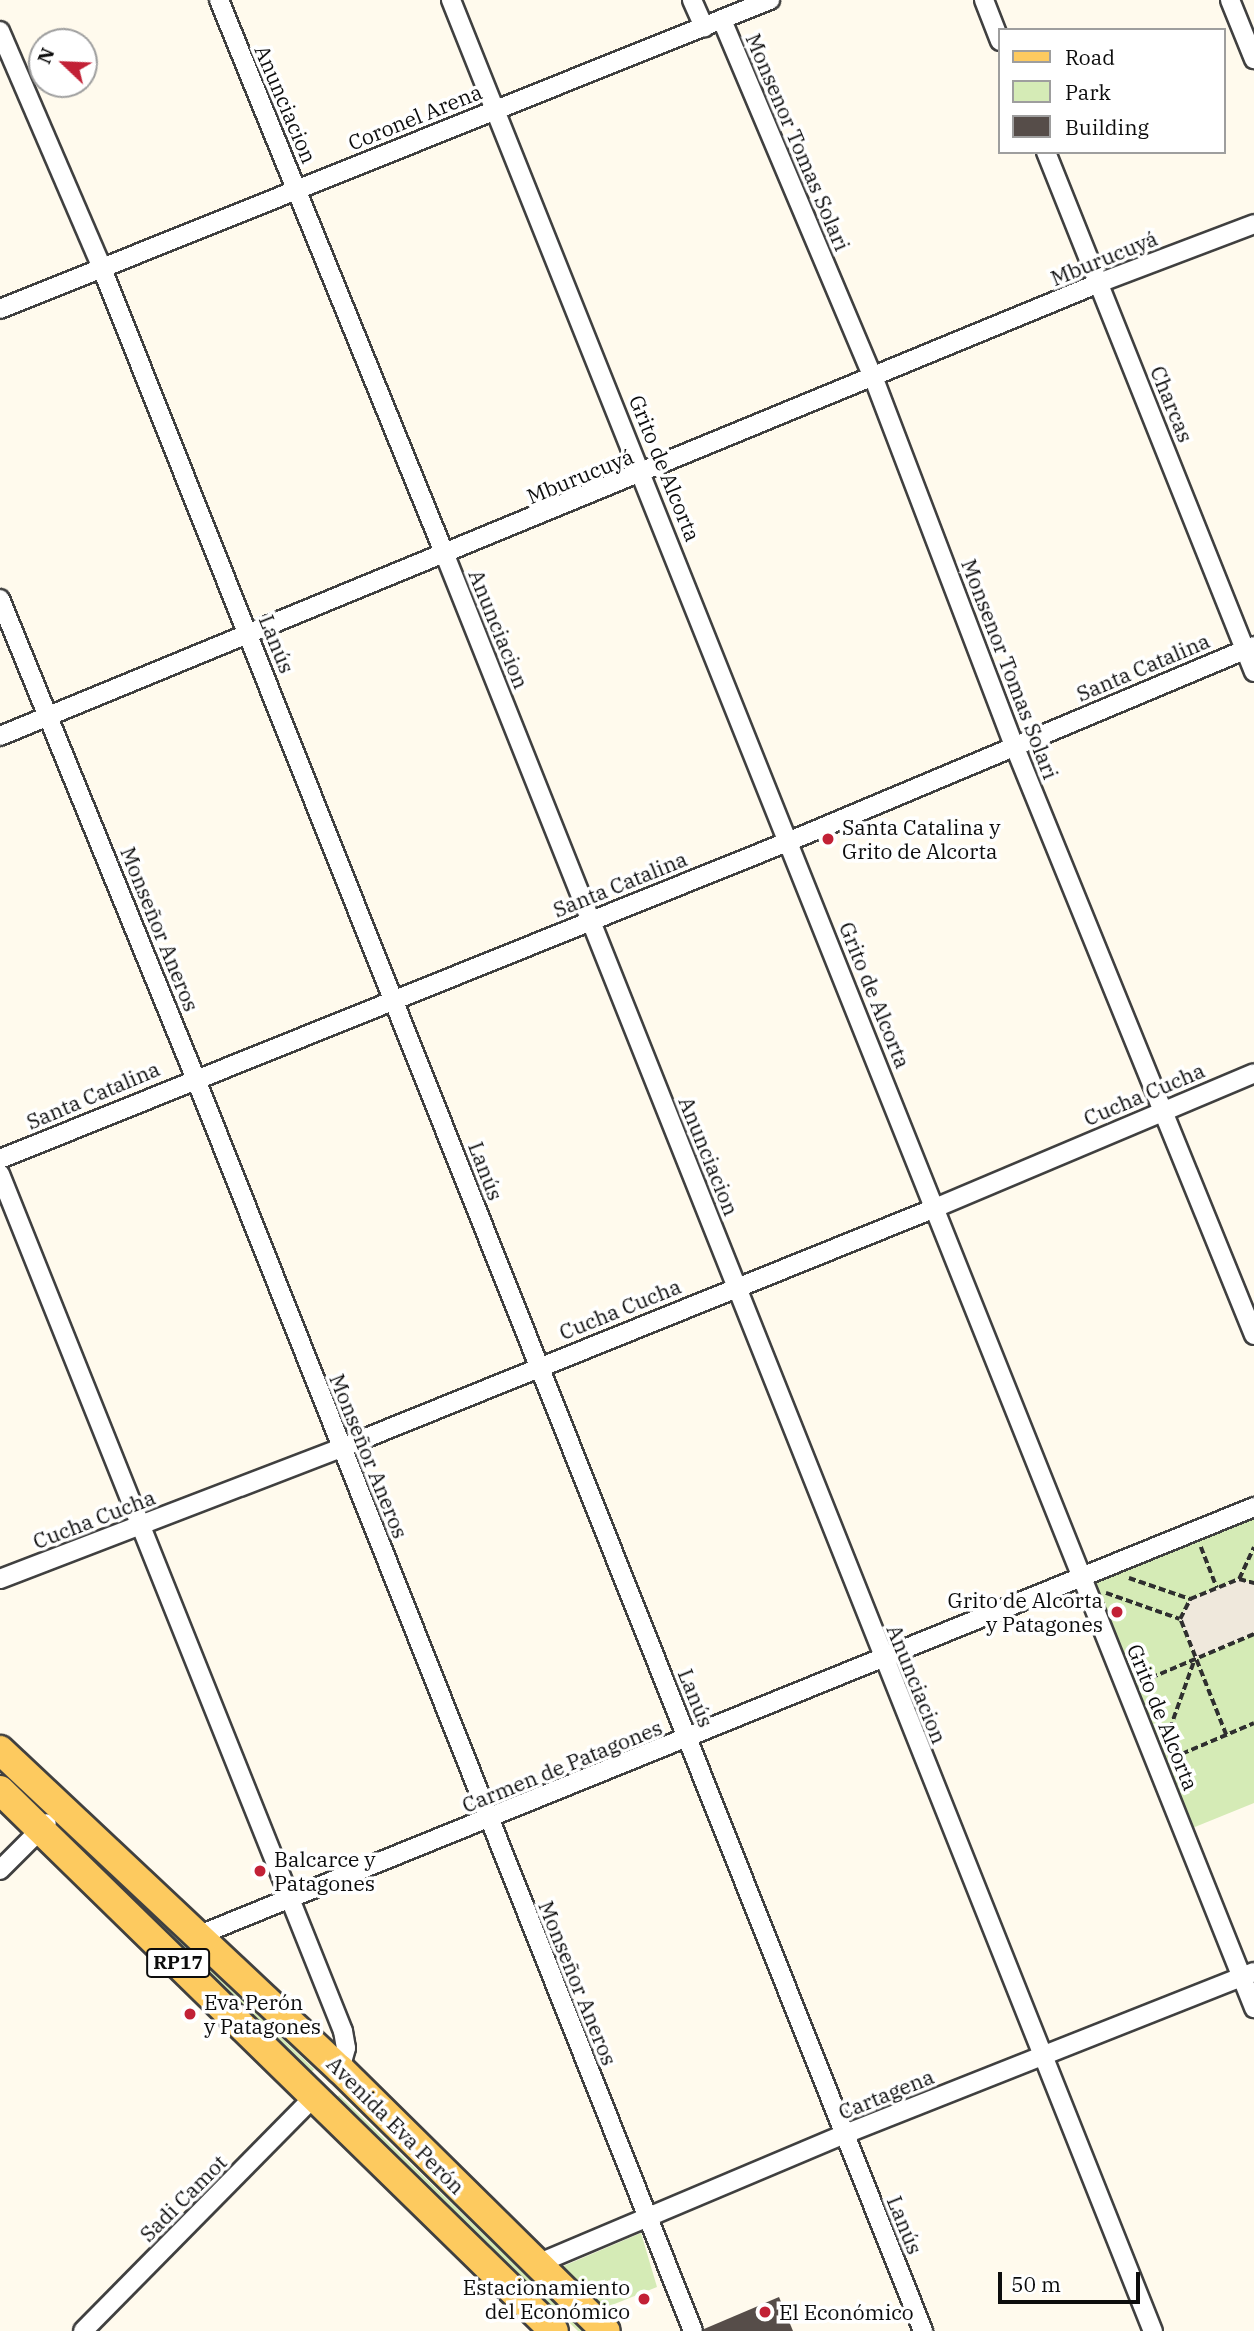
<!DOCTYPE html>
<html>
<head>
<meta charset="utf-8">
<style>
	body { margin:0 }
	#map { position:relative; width:1254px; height:2331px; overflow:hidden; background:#fffaed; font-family:"IBM Plex Serif",serif }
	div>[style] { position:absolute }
	.green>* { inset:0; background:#d5ebb6; transform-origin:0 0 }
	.plaza>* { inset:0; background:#efe8dc }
	.building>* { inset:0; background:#564d49 }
	.path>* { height:3.5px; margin-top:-1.75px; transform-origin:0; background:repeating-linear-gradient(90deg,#2f2f2f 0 7px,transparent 0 10.5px) }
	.roads { filter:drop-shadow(2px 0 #404040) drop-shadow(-2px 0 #404040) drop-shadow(0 2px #404040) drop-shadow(0 -2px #404040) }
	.minor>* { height:18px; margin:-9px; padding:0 9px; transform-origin:9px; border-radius:9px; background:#fff }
	.primary>* { height:28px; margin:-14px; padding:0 14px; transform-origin:14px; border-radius:14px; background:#fdca5f }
	.dots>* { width:19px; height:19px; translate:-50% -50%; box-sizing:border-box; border:4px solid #fff; border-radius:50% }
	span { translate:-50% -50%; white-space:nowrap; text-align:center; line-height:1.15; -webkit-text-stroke:7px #fff; paint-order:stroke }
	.shield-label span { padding:2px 5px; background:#fff; border:2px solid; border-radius:5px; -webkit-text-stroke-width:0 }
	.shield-label { font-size:19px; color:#0d0d0d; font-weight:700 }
	.street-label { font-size:21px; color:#0d0d0d }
	.poi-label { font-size:21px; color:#0d0d0d }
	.left { translate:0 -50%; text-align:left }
	.right { translate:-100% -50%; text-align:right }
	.legend { position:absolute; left:998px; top:28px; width:228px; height:126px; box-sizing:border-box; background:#fff; border:2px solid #9e9e9e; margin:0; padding:9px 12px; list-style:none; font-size:21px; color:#0d0d0d }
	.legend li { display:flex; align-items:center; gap:14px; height:35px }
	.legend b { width:35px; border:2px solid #9e9e9e }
	.north { position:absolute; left:28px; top:28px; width:70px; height:70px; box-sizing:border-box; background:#fff; border:2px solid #9e9e9e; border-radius:50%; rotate:293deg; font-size:19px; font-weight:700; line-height:28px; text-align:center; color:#0d0d0d }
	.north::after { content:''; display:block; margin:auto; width:24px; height:32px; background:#c22136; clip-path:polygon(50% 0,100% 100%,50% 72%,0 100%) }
	.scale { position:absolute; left:998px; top:2272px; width:142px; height:32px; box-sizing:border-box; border:4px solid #0d0d0d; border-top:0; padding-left:9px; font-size:21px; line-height:24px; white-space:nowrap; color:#0d0d0d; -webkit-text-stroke:5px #fff; paint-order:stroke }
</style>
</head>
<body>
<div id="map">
	<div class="green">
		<div style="clip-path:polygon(1254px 1507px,1254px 1803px,1185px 1831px,1082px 1579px)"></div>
		<div style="left:58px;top:1822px;width:356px;height:6px;rotate:44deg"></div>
		<div style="clip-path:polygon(339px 2095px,584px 2331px,578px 2331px,337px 2098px)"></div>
		<div style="clip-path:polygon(641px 2233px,657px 2287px,597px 2311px,559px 2268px)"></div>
	</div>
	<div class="plaza">
		<div style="clip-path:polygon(1239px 1579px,1254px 1583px,1254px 1634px,1195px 1659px,1180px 1619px,1190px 1599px)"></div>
	</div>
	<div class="building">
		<div style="clip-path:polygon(779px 2297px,793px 2331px,704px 2331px,704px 2329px)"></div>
	</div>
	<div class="path">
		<div style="left:1201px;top:1547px;width:44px;rotate:68.7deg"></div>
		<div style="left:1129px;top:1578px;width:65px;rotate:19deg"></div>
		<div style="left:1239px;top:1579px;width:35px;rotate:-65deg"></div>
		<div style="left:1106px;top:1593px;width:78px;rotate:19.4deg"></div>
		<div style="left:1141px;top:1682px;width:123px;rotate:-23deg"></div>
		<div style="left:1226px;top:1735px;width:125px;rotate:-111.6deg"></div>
		<div style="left:1180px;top:1619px;width:22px;rotate:-63deg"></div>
		<div style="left:1190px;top:1599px;width:53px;rotate:-22.2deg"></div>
		<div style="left:1239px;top:1579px;width:16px;rotate:15deg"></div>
		<div style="left:1166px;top:1739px;width:83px;rotate:-70.3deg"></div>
		<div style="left:1172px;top:1758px;width:89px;rotate:-23.1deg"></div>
	</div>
	<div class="roads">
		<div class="minor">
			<div style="left:219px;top:0;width:599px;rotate:67.84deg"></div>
			<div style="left:445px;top:555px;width:1912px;rotate:68.27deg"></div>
			<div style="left:451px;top:0;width:2163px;rotate:68.2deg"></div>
			<div style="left:692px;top:0;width:30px;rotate:66deg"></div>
			<div style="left:984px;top:0;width:44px;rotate:68.7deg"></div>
			<div style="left:1230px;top:0;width:64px;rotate:67.9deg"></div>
			<div style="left:722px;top:20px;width:390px;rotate:67.1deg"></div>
			<div style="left:874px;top:379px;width:392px;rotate:69.1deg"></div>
			<div style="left:1014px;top:745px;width:637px;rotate:67.86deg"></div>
			<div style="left:0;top:31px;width:256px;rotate:66.7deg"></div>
			<div style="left:101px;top:266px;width:2223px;rotate:68.29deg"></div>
			<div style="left:1046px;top:152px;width:560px;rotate:68.2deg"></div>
			<div style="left:0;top:309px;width:830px;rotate:-21.87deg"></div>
			<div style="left:0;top:599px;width:516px;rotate:67.81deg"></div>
			<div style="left:195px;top:1077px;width:1349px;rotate:68.34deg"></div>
			<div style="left:0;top:736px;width:1189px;rotate:-22.4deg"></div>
			<div style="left:1099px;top:283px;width:166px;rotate:-20.8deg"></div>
			<div style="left:0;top:1159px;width:852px;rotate:-21.93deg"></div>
			<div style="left:790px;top:841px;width:503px;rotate:-22.8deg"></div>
			<div style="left:0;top:1174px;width:923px;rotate:68.19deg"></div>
			<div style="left:343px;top:2031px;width:17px;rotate:80deg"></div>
			<div style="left:346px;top:2048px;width:22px;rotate:106deg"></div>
			<div style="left:0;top:1579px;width:365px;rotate:-21deg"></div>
			<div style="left:341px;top:1448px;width:641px;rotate:-22deg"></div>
			<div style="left:935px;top:1208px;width:346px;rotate:-22.9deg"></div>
			<div style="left:0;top:1870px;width:66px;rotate:-45deg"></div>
			<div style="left:197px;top:1936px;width:1141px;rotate:-22.09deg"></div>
			<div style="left:537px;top:2264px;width:334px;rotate:-22.9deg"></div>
			<div style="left:845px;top:2134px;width:440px;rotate:-21.6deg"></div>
			<div style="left:83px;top:2331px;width:330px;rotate:-45.4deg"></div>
		</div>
		<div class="primary">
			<div style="left:0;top:1750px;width:466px;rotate:43.2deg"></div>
			<div style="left:340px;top:2069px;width:373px;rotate:44.6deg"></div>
			<div style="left:0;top:1790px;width:774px;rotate:44.32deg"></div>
		</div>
	</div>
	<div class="dots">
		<div style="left:828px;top:839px;background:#c22136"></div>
		<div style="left:1117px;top:1612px;background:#c22136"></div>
		<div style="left:260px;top:1871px;background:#c22136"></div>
		<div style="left:190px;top:2014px;background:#c22136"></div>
		<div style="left:644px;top:2299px;background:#c22136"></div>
		<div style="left:765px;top:2312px;background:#c22136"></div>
	</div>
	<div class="shield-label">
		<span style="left:178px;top:1963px">RP17</span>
	</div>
	<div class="street-label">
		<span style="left:286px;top:104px;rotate:67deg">Anunciacion</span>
		<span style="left:415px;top:117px;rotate:-22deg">Coronel Arena</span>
		<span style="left:798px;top:142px;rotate:67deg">Monsenor Tomas Solari</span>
		<span style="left:1104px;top:258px;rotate:-22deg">Mburucuyá</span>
		<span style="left:1172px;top:404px;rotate:68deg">Charcas</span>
		<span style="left:665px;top:468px;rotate:68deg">Grito de Alcorta</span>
		<span style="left:580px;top:476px;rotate:-22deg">Mburucuyá</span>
		<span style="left:499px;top:629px;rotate:68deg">Anunciacion</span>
		<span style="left:277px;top:644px;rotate:68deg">Lanús</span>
		<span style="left:1143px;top:667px;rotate:-23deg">Santa Catalina</span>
		<span style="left:1010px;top:669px;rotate:69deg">Monsenor Tomas Solari</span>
		<span style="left:620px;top:884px;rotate:-22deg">Santa Catalina</span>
		<span style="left:160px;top:929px;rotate:68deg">Monseñor Aneros</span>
		<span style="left:875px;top:995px;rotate:68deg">Grito de Alcorta</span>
		<span style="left:1144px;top:1094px;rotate:-23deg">Cucha Cucha</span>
		<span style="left:93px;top:1095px;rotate:-23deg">Santa Catalina</span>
		<span style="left:709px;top:1156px;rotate:68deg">Anunciacion</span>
		<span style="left:486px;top:1171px;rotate:69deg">Lanús</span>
		<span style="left:620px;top:1309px;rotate:-22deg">Cucha Cucha</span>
		<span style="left:369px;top:1456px;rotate:68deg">Monseñor Aneros</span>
		<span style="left:94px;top:1519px;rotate:-21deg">Cucha Cucha</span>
		<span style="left:917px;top:1684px;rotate:68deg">Anunciacion</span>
		<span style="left:696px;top:1698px;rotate:68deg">Lanús</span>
		<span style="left:1163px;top:1717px;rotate:68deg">Grito de Alcorta</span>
		<span style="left:562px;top:1766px;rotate:-22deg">Carmen de Patagones</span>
		<span style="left:578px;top:1983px;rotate:68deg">Monseñor Aneros</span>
		<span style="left:886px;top:2094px;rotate:-22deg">Cartagena</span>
		<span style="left:396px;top:2125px;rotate:45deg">Avenida Eva Perón</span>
		<span style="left:183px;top:2198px;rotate:-45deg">Sadi Camot</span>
		<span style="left:905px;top:2225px;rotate:68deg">Lanús</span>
	</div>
	<div class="poi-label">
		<span class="left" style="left:842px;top:839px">Santa Catalina y<br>Grito de Alcorta</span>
		<span class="right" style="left:1103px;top:1612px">Grito de Alcorta<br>y Patagones</span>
		<span class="left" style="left:274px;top:1871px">Balcarce y<br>Patagones</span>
		<span class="left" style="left:204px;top:2014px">Eva Perón<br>y Patagones</span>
		<span class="right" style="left:630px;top:2299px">Estacionamiento<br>del Económico</span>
		<span class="left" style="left:779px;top:2312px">El Económico</span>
	</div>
	<ul class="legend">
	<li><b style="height:9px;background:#fdca5f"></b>Road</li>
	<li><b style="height:19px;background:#d5ebb6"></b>Park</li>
	<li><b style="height:19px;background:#564d49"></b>Building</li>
	</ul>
	<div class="north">N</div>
	<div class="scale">50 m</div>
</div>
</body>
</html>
